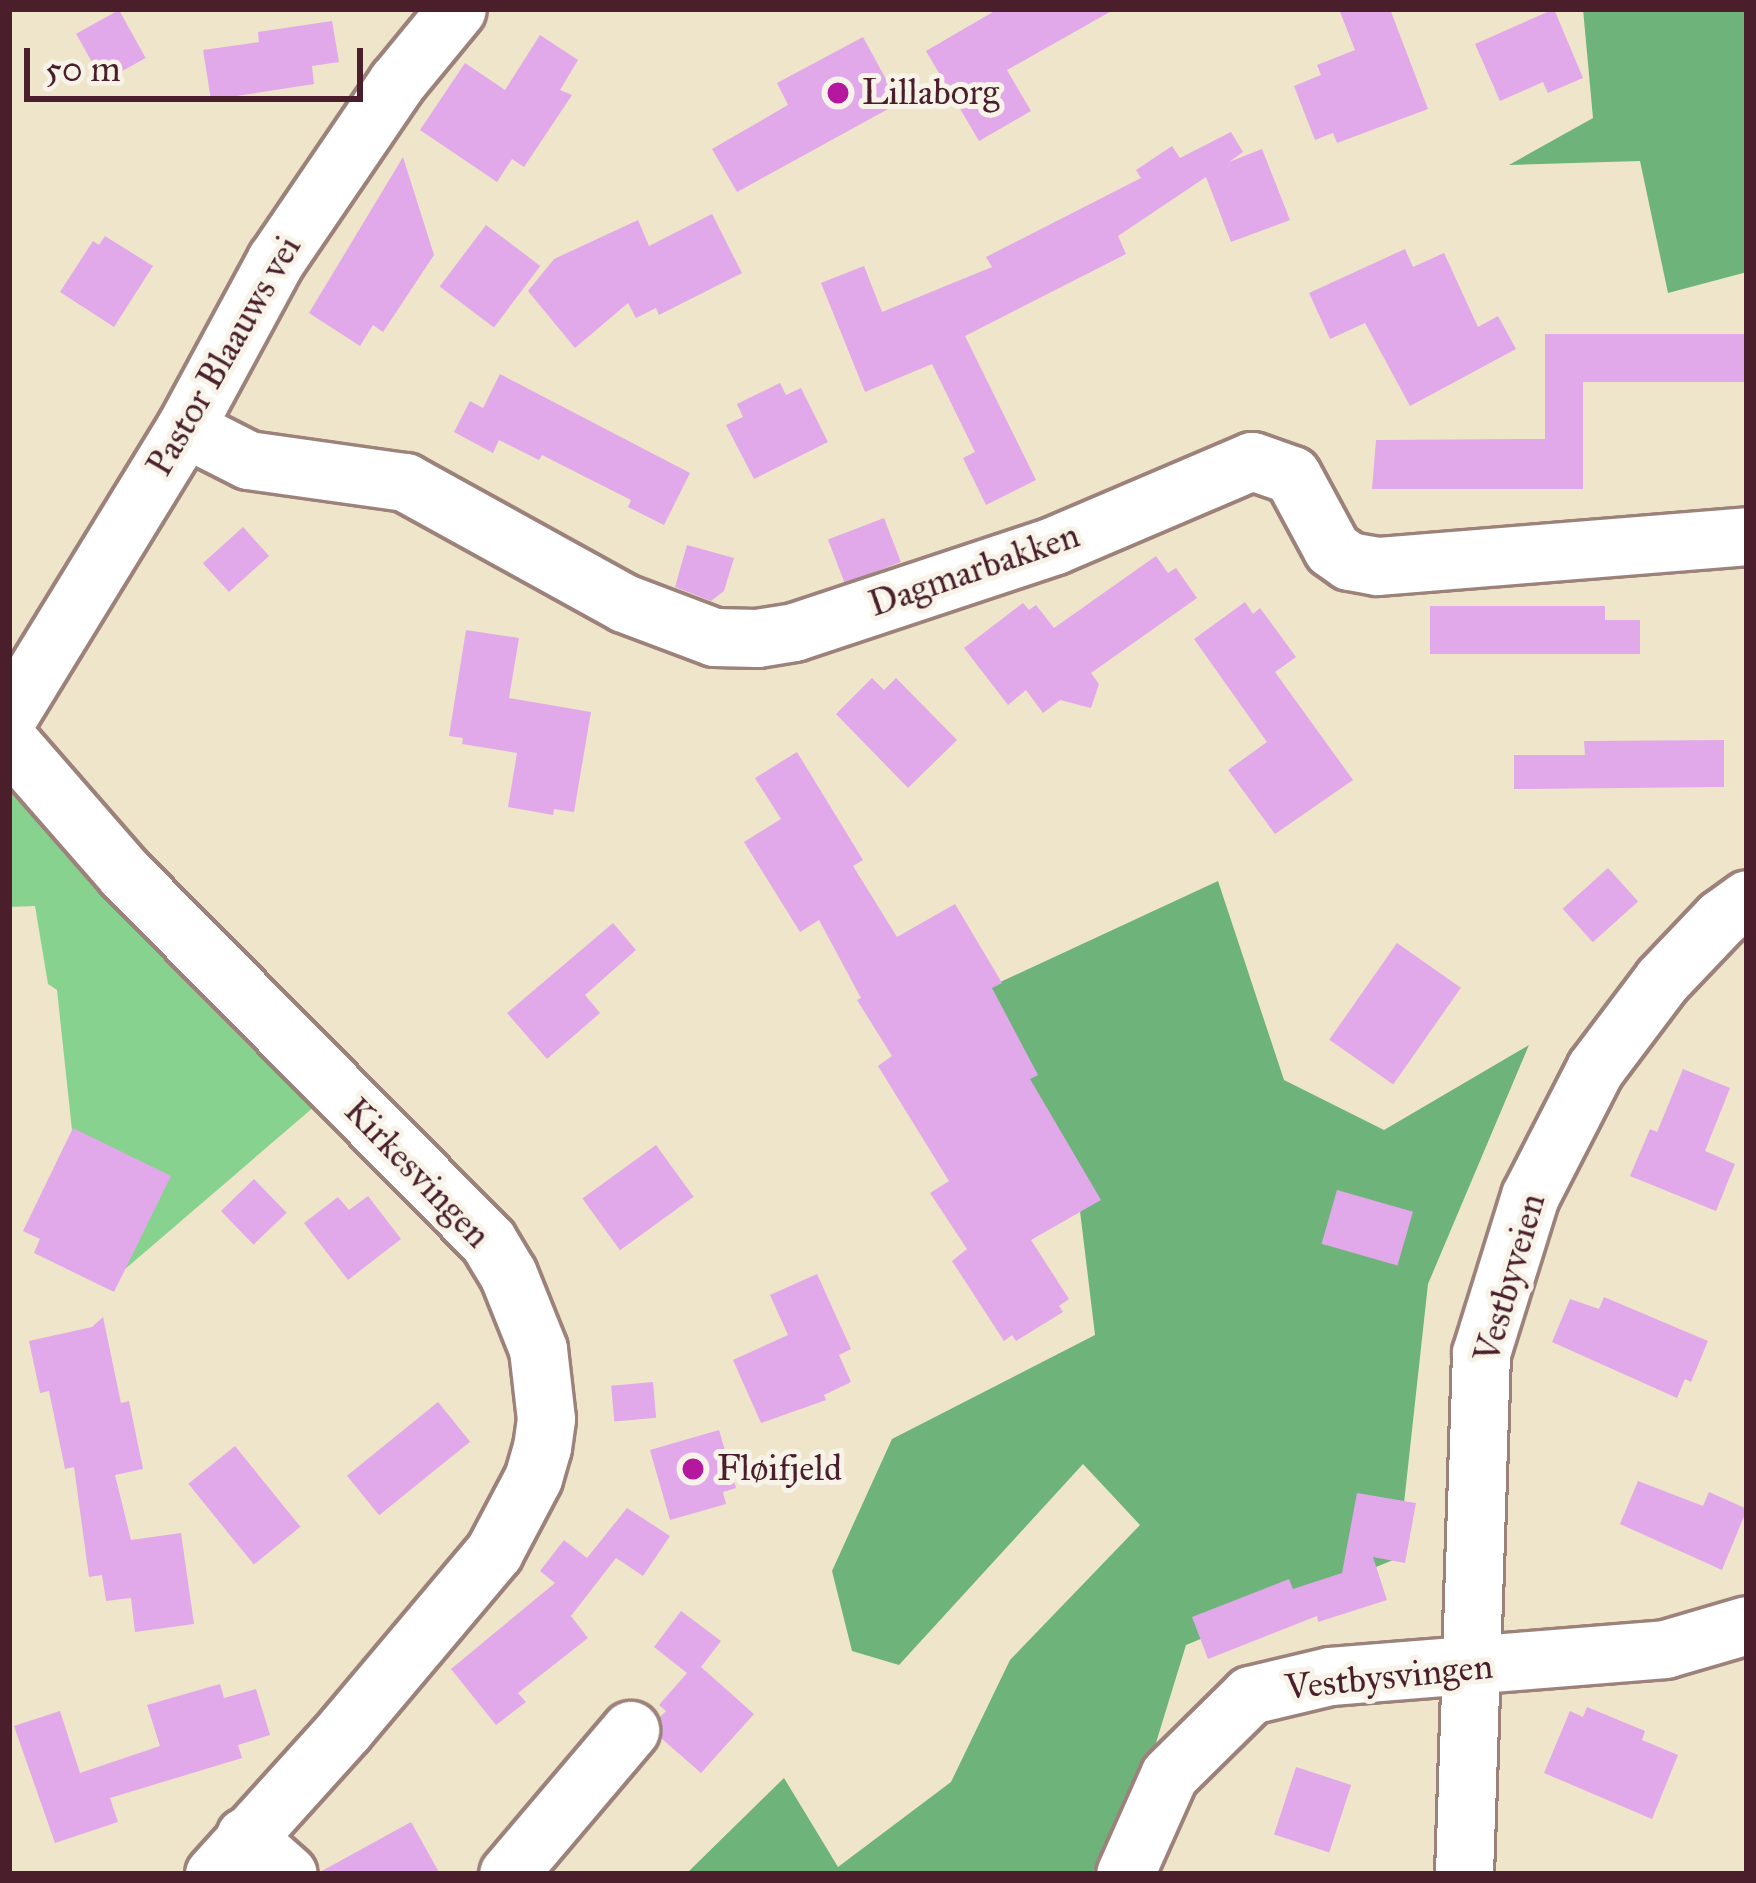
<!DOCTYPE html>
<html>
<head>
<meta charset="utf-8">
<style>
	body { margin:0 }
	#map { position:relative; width:1756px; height:1883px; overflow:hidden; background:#efe5ca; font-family:"IM FELL Great Primer",serif }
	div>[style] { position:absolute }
	.green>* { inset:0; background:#88d28f }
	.forest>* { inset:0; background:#6eb47a }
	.building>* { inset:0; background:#e1a9e9; transform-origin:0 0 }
	.roads { filter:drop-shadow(3px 0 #9c827a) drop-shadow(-3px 0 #9c827a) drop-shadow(0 3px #9c827a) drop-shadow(0 -3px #9c827a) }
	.minor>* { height:57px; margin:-28.5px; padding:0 28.5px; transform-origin:28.5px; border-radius:28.5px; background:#fff }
	.dots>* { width:33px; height:33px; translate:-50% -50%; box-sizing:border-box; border:6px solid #f7f3e8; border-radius:50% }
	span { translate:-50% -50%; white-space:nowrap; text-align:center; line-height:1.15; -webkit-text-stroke:10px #f7f3e8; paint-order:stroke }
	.poi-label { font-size:36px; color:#4a1f2b }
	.left { translate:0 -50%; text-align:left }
	.street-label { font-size:36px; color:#4a1f2b }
	.frame { position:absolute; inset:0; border:12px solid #4a1f2b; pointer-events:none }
	.scale { position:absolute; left:24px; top:48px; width:339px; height:54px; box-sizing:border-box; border:6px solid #4a1f2b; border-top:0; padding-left:15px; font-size:36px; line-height:42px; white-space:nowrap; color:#4a1f2b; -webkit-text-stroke:9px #f7f3e8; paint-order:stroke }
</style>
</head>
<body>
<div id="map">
	<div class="green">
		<div style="clip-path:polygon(10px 792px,171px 964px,315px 1106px,117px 1276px,163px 1175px,72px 1130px,57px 990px,48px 984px,35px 906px,9px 907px)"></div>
	</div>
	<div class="forest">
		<div style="clip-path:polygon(1583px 9px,1747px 10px,1747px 272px,1668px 293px,1640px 161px,1509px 165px,1593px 118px)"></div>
		<div style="clip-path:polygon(1218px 881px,1284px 1080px,1384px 1130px,1529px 1045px,1428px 1284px,1398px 1558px,1186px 1645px,1155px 1746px,1092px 1874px,686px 1874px,784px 1778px,838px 1867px,951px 1782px,1010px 1660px,1140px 1525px,1083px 1464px,899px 1665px,852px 1651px,832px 1571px,892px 1439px,1095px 1335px,1080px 1211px,985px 989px)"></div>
	</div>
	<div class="building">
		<div style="clip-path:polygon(998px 9px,1115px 9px,1007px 70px,1031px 111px,979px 141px,926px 51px)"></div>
		<div style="clip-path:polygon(1339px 9px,1390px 9px,1428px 109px,1337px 143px,1333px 133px,1315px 140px,1294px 86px,1321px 75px,1317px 65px,1355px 50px)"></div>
		<div style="clip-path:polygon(1554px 9px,1583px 78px,1548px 93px,1543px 82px,1500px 101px,1475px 44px)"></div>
		<div style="left:119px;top:10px;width:55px;height:49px;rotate:61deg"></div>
		<div style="clip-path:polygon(332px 21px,339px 62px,312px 66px,314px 84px,211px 100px,203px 50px,259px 42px,258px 32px)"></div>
		<div style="clip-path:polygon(540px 35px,578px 60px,560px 90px,572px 95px,524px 167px,512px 159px,497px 182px,420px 130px,465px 63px,505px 90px)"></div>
		<div style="clip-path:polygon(863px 37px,899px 103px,737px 192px,712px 149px,788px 105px,777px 83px)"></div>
		<div style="clip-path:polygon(1231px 132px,1243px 152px,1229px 162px,1262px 149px,1290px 220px,1231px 242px,1206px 177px,1118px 236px,1126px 254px,965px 336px,1036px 480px,986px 505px,963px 458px,975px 452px,932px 364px,865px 392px,821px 283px,864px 266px,882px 312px,992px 267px,986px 257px,1141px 178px,1136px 170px,1172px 146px,1180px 158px)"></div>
		<div style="clip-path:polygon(403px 157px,434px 255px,383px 332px,373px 325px,360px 346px,309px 313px)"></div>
		<div style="clip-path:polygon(712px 214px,742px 273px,659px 315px,656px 308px,636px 318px,628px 303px,575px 348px,528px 291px,554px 259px,638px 220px,649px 246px)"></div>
		<div style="left:486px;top:225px;width:68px;height:77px;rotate:37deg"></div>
		<div style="clip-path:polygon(105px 236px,153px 266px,114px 327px,60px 292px,93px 241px,99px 245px)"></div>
		<div style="clip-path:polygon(1405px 249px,1413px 267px,1444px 253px,1478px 327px,1498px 316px,1516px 349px,1410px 406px,1365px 323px,1330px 339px,1309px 293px)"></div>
		<div style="clip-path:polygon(1545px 334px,1747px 334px,1747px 382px,1583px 382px,1583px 489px,1372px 489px,1376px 440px,1545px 439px)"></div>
		<div style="clip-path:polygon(500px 374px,690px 473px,664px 525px,628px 507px,631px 500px,542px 455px,539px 460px,499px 440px,493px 453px,454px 432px,470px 401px,483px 408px)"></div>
		<div style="clip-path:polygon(780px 383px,786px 395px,801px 388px,828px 442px,754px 479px,726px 425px,743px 417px,737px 404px)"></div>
		<div style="left:884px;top:518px;width:47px;height:60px;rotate:69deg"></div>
		<div style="left:243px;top:527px;width:39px;height:54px;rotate:48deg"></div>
		<div style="clip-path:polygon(687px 545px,734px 558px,724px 591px,711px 601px,675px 587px)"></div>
		<div style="clip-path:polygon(1156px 556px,1168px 573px,1176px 568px,1197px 598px,1091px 673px,1099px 684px,1091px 708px,1060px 700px,1043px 713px,1026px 690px,1008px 705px,964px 648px,1023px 603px,1029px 610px,1036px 605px,1054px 628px)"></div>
		<div style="clip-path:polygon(1245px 602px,1253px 614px,1260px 608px,1296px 657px,1275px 672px,1353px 780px,1275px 834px,1228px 770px,1267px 742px,1194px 639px)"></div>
		<div style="clip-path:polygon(1430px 606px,1605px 606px,1605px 620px,1640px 620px,1640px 654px,1430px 654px)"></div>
		<div style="clip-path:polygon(466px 630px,519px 638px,509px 698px,591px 712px,574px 812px,554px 809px,553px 815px,508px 807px,517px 753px,462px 744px,463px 738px,449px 736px)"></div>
		<div style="clip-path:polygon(872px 678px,884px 690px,896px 678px,957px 740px,908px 788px,836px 714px)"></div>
		<div style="clip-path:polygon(1724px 740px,1724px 787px,1514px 789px,1514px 755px,1585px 755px,1584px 741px)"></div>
		<div style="clip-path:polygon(797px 752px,863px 860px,853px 866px,897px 937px,955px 904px,1002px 983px,992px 988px,1038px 1075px,1030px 1079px,1101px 1200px,1031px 1240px,1069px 1299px,1059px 1306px,1063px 1312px,1016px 1341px,1012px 1335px,1004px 1341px,952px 1261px,967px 1249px,930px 1193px,949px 1181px,878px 1066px,892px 1056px,857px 1000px,861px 998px,819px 920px,800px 932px,744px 842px,781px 819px,755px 778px)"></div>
		<div style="left:1608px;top:868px;width:45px;height:61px;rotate:48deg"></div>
		<div style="clip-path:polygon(613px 923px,636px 950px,585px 995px,600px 1013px,547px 1059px,507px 1013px)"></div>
		<div style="left:1397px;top:943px;width:78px;height:118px;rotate:35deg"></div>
		<div style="clip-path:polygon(1683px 1069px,1730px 1088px,1705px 1151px,1735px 1164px,1716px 1211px,1630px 1176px,1650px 1129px,1657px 1132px)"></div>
		<div style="clip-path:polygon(73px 1128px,171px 1176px,114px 1292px,34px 1253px,40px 1239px,23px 1231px)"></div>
		<div style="left:656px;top:1145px;width:64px;height:91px;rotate:54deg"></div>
		<div style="left:254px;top:1179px;width:47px;height:46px;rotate:46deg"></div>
		<div style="left:1337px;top:1190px;width:79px;height:56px;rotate:16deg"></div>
		<div style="clip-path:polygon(368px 1196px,401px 1239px,348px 1280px,304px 1223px,338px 1197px,349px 1210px)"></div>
		<div style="clip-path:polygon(817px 1274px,851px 1349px,839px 1355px,851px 1382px,824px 1395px,826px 1400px,761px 1423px,733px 1360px,788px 1335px,770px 1295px)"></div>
		<div style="clip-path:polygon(1604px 1297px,1708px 1341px,1691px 1382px,1685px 1379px,1677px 1398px,1552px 1342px,1570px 1299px,1599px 1309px)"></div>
		<div style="clip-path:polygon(103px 1317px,121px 1403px,129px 1401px,143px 1469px,115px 1475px,131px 1540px,181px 1533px,194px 1624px,135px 1632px,131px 1598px,106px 1601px,102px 1575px,89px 1577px,74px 1467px,65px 1469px,49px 1391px,40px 1393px,29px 1341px,92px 1327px)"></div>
		<div style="left:653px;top:1382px;width:36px;height:42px;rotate:85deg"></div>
		<div style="left:438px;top:1402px;width:51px;height:117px;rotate:51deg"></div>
		<div style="clip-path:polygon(719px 1430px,736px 1488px,723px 1492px,726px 1504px,670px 1520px,650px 1450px)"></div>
		<div style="left:235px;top:1446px;width:104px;height:60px;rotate:51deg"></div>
		<div style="clip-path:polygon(1638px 1481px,1703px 1506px,1709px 1492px,1747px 1509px,1722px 1570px,1620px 1524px)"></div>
		<div style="clip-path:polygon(1357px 1493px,1416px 1503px,1405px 1563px,1373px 1557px,1387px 1600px,1318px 1622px,1317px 1616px,1208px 1659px,1192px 1617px,1289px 1579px,1293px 1589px,1342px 1573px)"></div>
		<div style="clip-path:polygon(627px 1508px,670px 1536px,643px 1576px,616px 1558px,571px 1616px,588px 1638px,518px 1693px,526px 1702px,496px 1725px,451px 1669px,555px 1583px,540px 1571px,564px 1540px,587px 1558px)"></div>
		<div style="clip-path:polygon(681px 1611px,721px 1641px,701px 1667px,754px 1714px,701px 1773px,661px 1738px,660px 1717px,666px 1711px,659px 1705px,687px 1673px,654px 1647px)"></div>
		<div style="clip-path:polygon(220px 1684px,224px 1698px,256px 1689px,270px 1735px,238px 1745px,242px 1758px,110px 1798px,118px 1822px,55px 1843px,14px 1726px,60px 1711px,80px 1773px,160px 1746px,147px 1705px)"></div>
		<div style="clip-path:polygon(1587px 1707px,1645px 1731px,1642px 1740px,1678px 1755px,1652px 1819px,1544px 1773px,1570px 1711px,1583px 1717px)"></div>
		<div style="left:1296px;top:1767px;width:58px;height:71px;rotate:18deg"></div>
		<div style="clip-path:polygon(411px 1822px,440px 1874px,320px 1874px,320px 1872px)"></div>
	</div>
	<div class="roads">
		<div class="minor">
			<div style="left:185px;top:428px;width:71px;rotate:26.9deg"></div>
			<div style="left:248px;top:460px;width:159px;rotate:8deg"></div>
			<div style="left:405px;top:482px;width:250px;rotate:28.9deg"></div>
			<div style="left:624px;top:603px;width:96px;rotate:20.7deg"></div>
			<div style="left:714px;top:637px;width:43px;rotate:1.3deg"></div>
			<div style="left:757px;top:638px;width:37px;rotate:-9deg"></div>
			<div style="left:794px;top:632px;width:275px;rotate:-18.4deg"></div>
			<div style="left:1055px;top:545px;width:214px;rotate:-23.1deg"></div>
			<div style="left:1252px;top:461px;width:42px;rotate:19.3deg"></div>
			<div style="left:1292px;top:475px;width:84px;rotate:61.6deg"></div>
			<div style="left:1332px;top:549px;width:21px;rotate:35deg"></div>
			<div style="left:1349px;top:561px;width:28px;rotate:10deg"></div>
			<div style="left:1377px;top:566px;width:371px;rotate:-4.6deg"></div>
			<div style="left:9px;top:715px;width:337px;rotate:-58.5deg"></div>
			<div style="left:185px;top:428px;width:191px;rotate:-61.6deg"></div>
			<div style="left:276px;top:260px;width:215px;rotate:-55.8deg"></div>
			<div style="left:397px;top:82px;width:94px;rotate:-50.6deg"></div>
			<div style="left:9px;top:741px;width:176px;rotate:48.9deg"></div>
			<div style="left:125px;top:874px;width:516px;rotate:45.31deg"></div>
			<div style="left:488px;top:1241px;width:39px;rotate:59deg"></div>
			<div style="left:508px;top:1274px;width:81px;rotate:68.2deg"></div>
			<div style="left:538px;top:1349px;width:70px;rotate:83.5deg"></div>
			<div style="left:546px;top:1419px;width:28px;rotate:98deg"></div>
			<div style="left:542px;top:1447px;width:32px;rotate:106deg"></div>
			<div style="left:533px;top:1478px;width:84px;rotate:117.8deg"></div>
			<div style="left:494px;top:1552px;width:230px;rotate:130.1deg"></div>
			<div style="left:346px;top:1728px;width:197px;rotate:132.1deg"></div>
			<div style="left:245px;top:1836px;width:57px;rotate:41.5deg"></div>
			<div style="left:508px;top:1874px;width:189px;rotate:-49.7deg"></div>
			<div style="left:1125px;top:1874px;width:108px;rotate:-66deg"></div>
			<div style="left:1169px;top:1775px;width:114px;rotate:-44.6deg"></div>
			<div style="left:1250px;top:1695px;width:82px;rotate:-13.4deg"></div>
			<div style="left:1330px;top:1676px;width:336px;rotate:-4.6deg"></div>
			<div style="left:1665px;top:1649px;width:85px;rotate:-16.3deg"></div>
			<div style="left:1464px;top:1874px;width:521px;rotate:-88.13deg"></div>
			<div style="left:1481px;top:1353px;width:164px;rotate:-72.7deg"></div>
			<div style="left:1530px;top:1196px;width:143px;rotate:-62.9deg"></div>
			<div style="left:1595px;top:1069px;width:111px;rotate:-53deg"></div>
			<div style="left:1662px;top:980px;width:86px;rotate:-46.4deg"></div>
			<div style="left:1721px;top:918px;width:32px;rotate:-36deg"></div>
		</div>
	</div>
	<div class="dots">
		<div style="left:838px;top:93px;background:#b5179e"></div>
		<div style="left:693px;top:1469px;background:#b5179e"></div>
	</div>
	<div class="poi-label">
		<span class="left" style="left:862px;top:93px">Lillaborg</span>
		<span class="left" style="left:717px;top:1469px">Fløifjeld</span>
	</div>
	<div class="street-label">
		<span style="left:224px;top:356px;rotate:-60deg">Pastor Blaauws vei</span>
		<span style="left:974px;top:570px;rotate:-19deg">Dagmarbakken</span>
		<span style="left:417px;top:1173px;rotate:46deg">Kirkesvingen</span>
		<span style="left:1510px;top:1278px;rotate:-74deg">Vestbyveien</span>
		<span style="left:1389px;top:1677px;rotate:-6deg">Vestbysvingen</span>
	</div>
	<div class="frame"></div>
	<div class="scale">50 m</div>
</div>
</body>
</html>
